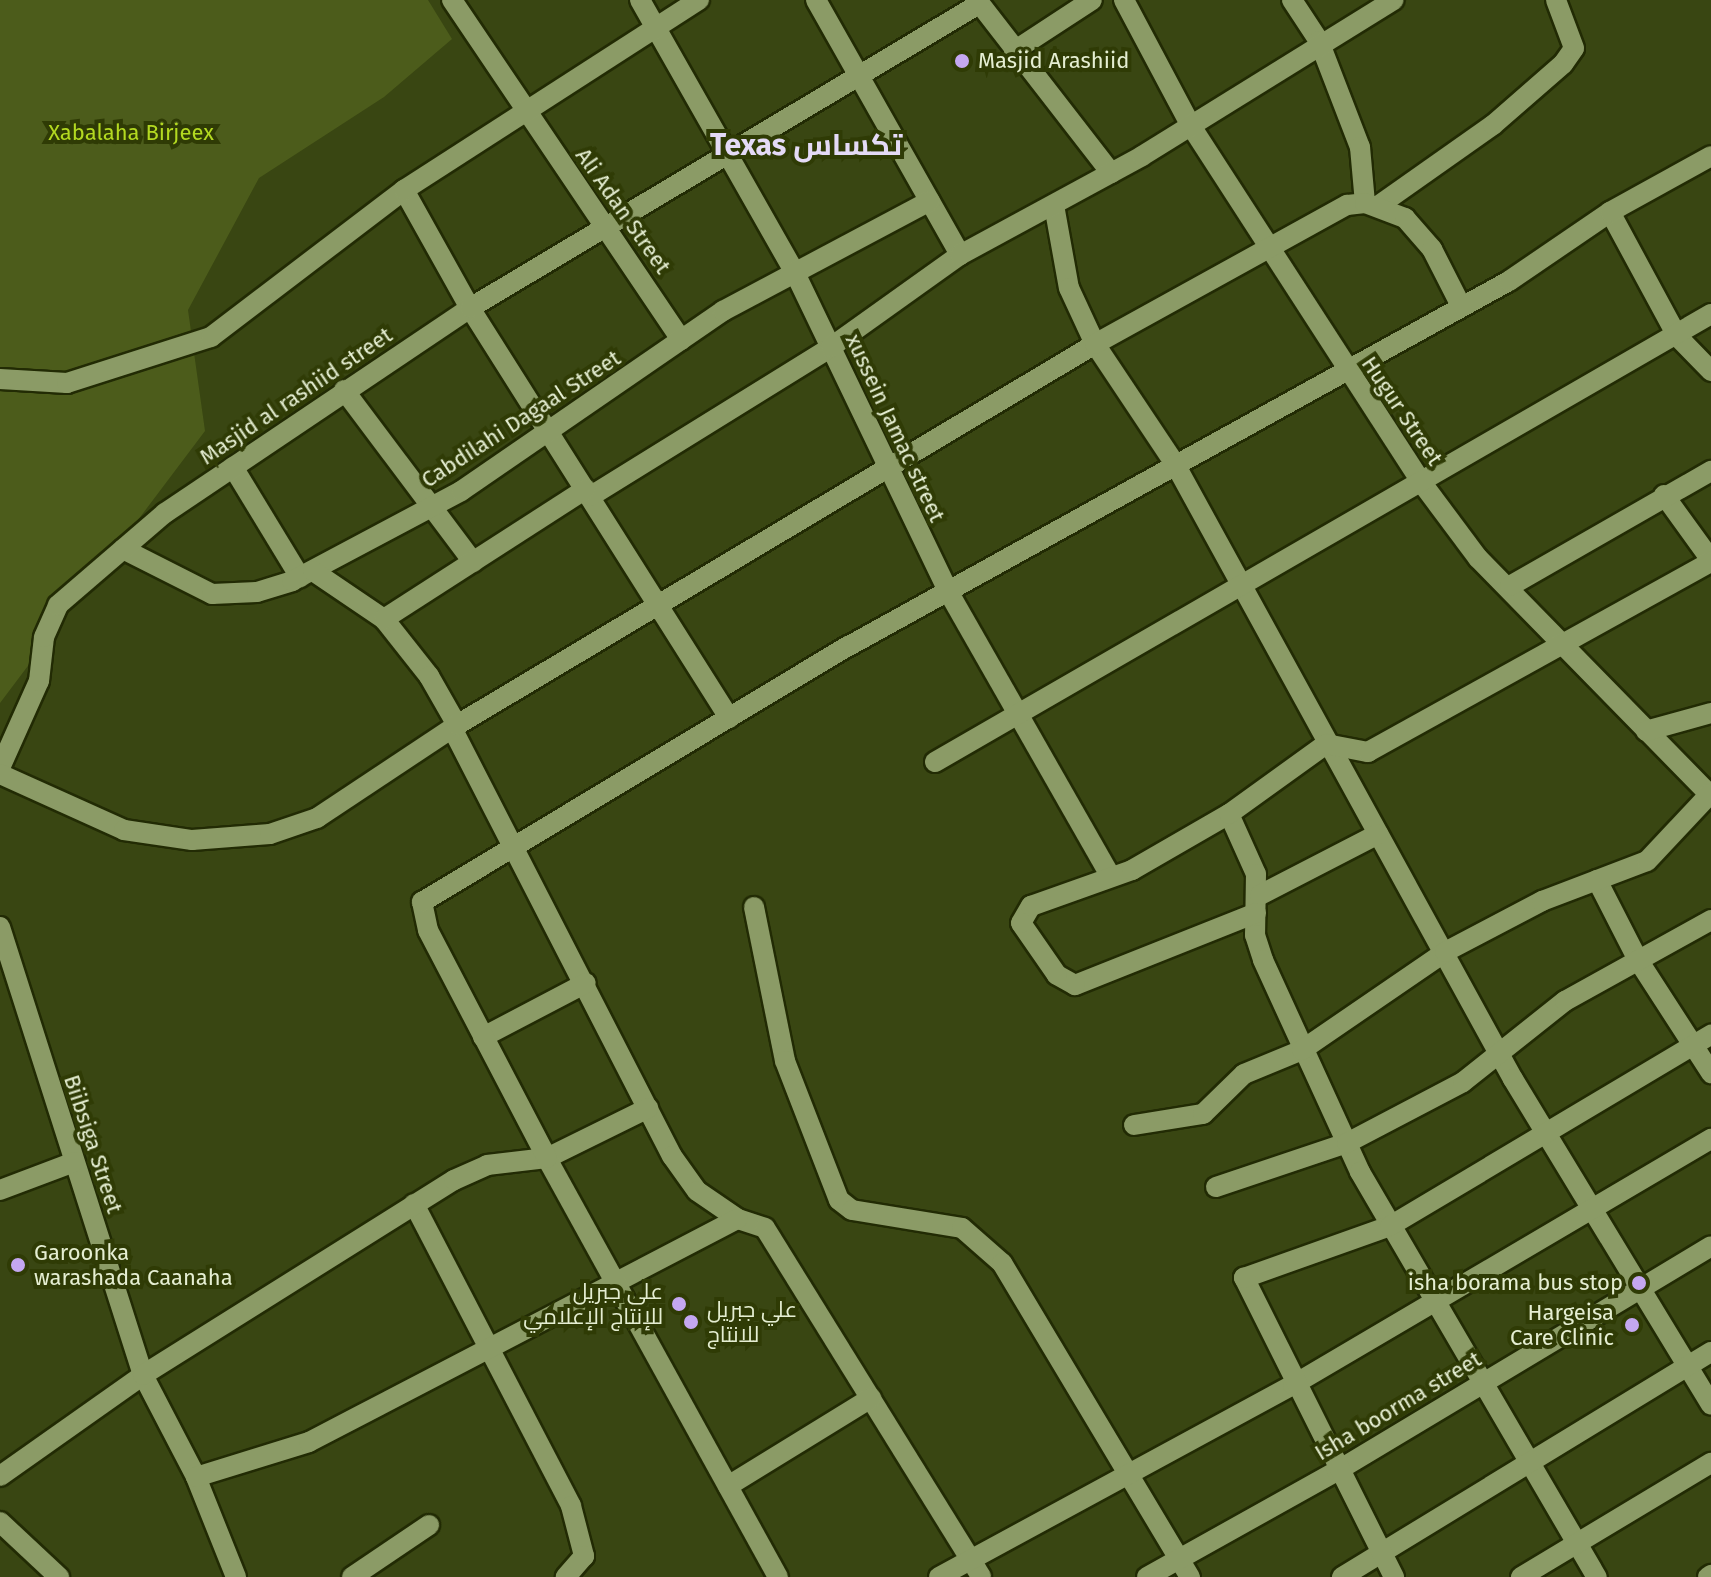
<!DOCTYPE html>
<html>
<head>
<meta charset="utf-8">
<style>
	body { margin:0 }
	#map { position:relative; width:1711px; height:1577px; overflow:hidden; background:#394612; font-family:"Fira Sans",Cairo,sans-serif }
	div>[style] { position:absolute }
	.green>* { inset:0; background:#4c5c1b }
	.roads { filter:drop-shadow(2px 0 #222b04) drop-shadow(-2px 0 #222b04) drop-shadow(0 2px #222b04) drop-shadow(0 -2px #222b04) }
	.street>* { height:20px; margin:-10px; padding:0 10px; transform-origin:10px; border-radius:10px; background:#8b9b66 }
	.dots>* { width:22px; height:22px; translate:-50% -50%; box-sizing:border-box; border:4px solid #2f3b05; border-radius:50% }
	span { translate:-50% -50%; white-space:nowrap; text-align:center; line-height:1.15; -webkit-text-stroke:8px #2f3b05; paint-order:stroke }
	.poi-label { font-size:22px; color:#e5eed2 }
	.left { translate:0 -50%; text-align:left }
	.right { translate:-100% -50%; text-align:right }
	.park-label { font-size:22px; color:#b3d921 }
	.street-label { font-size:22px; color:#e5eed2 }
	.district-label { font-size:30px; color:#e4daf6; font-weight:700 }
</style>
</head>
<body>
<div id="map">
	<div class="green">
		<div style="clip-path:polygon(0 0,428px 0,452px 39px,384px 97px,259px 178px,188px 310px,205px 431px,0 703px)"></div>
	</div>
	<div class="roads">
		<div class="street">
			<div style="left:452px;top:0;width:410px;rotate:56deg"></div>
			<div style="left:640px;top:0;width:316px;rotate:60.4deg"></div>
			<div style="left:796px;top:275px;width:353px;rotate:64.3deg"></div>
			<div style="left:949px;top:593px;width:323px;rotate:60.3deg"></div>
			<div style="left:816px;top:0;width:293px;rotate:60.5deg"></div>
			<div style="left:977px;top:0;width:219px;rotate:52.2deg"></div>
			<div style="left:1124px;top:0;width:143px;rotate:62deg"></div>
			<div style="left:1191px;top:126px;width:425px;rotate:57.1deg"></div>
			<div style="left:1422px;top:483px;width:94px;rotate:53.3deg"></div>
			<div style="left:1478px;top:558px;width:333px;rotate:45.6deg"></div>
			<div style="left:1292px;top:0;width:49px;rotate:56.6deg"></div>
			<div style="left:1319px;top:41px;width:114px;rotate:68.9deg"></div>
			<div style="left:1360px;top:147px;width:56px;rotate:84.9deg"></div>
			<div style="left:1014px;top:51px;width:93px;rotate:-33.2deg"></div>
			<div style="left:404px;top:190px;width:135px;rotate:60.8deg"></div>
			<div style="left:470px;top:308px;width:485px;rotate:57.7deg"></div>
			<div style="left:1054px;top:205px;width:84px;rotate:79.8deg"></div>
			<div style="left:1069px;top:288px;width:62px;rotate:65.1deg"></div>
			<div style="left:1095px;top:344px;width:144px;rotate:56.3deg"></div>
			<div style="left:1175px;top:464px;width:702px;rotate:61.21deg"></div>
			<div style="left:1513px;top:1079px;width:381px;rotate:58.7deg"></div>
			<div style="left:1378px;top:206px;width:141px;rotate:-35.2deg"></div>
			<div style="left:1493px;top:125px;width:93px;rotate:-41.1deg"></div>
			<div style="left:1563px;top:64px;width:19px;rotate:-55deg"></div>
			<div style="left:1574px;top:48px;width:51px;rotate:-110.6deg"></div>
			<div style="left:1610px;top:212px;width:141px;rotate:61.6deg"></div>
			<div style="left:1677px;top:336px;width:49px;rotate:45.8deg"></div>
			<div style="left:0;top:379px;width:67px;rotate:3.4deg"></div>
			<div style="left:67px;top:383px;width:151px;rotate:-17.7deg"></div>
			<div style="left:211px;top:337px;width:243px;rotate:-37.3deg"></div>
			<div style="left:404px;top:190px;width:351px;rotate:-32.8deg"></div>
			<div style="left:344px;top:390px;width:215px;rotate:53.1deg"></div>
			<div style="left:233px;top:467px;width:129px;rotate:58.7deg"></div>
			<div style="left:1664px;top:495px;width:80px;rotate:54.1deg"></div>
			<div style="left:591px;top:496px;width:282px;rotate:-31.8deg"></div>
			<div style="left:831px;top:347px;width:158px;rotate:-35.5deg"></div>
			<div style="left:960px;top:255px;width:207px;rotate:-28.5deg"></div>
			<div style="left:1142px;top:156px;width:296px;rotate:-31.8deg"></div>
			<div style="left:123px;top:549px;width:100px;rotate:26.8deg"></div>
			<div style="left:212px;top:594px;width:45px;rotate:-2.5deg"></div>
			<div style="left:257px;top:592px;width:37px;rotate:-17deg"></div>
			<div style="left:292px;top:581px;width:191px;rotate:-28deg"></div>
			<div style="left:461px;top:491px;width:318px;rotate:-34.5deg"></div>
			<div style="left:723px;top:311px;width:234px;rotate:-28deg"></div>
			<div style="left:313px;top:571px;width:86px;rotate:34.1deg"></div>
			<div style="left:384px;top:619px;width:73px;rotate:51.7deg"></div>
			<div style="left:429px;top:676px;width:56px;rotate:60.3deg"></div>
			<div style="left:1510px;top:586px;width:232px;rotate:-29.8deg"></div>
			<div style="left:384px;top:619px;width:240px;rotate:-32.8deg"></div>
			<div style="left:452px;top:728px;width:481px;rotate:62.8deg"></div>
			<div style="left:672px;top:1156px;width:43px;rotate:54.5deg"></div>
			<div style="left:697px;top:1191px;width:50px;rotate:34.3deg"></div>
			<div style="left:738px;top:1219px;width:28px;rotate:18deg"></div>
			<div style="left:765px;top:1228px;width:410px;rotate:58.2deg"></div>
			<div style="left:1646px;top:731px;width:67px;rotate:-15.5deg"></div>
			<div style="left:935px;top:762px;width:896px;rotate:-30deg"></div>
			<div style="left:0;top:768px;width:95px;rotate:-65.9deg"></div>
			<div style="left:39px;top:681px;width:44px;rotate:-83.5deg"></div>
			<div style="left:44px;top:637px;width:35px;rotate:-66deg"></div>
			<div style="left:58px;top:605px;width:141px;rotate:-40.7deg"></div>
			<div style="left:165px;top:513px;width:367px;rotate:-33.9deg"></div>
			<div style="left:470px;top:308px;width:593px;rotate:-30.85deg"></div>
			<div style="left:0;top:774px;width:136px;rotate:24.3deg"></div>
			<div style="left:124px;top:830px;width:69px;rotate:8.4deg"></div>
			<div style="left:192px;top:840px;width:78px;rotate:-4.4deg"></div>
			<div style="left:270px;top:834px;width:50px;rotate:-18.8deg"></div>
			<div style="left:317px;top:818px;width:168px;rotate:-33.6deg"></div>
			<div style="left:457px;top:725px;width:743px;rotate:-30.84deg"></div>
			<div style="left:1095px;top:344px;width:288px;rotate:-28.9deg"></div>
			<div style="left:1347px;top:205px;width:18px;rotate:-6deg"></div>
			<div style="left:1365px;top:203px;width:43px;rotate:20.6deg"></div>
			<div style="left:1405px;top:218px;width:41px;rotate:48.9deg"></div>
			<div style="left:1432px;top:249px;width:64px;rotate:63deg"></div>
			<div style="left:1229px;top:814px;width:66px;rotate:65.8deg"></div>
			<div style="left:1256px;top:874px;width:61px;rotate:90.9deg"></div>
			<div style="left:1255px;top:935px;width:26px;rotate:72deg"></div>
			<div style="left:1263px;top:960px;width:233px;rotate:65.4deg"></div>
			<div style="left:1360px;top:1172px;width:469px;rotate:59.7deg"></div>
			<div style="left:1597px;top:880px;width:90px;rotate:62.9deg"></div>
			<div style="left:1638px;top:960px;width:135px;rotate:57.1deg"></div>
			<div style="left:1260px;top:895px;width:133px;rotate:-27.3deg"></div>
			<div style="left:754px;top:907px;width:157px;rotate:78.6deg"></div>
			<div style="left:785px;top:1061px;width:149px;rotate:68.8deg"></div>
			<div style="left:839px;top:1200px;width:16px;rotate:38deg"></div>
			<div style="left:852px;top:1210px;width:111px;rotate:9.3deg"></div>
			<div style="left:962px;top:1228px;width:53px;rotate:41.2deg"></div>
			<div style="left:1002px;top:1263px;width:366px;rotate:59.1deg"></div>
			<div style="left:1256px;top:913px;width:195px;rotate:158.3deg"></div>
			<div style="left:1075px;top:985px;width:21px;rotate:-151deg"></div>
			<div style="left:1057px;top:975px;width:63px;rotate:-124.7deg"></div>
			<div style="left:1021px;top:923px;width:20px;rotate:-60deg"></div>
			<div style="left:1031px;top:906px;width:107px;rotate:-19.6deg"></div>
			<div style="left:1132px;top:870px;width:112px;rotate:-30deg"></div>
			<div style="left:1229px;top:814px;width:120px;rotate:-35.8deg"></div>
			<div style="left:1326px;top:744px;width:43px;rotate:10.8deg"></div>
			<div style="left:1368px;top:752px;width:392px;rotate:-29deg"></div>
			<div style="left:0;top:927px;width:470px;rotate:72.3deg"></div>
			<div style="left:143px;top:1375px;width:115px;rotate:62.5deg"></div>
			<div style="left:196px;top:1477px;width:108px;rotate:68.2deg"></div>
			<div style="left:483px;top:1037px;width:116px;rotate:-27.7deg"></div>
			<div style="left:1134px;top:1125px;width:70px;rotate:-9.1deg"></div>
			<div style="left:1203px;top:1114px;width:57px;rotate:-44.3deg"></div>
			<div style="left:1244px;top:1074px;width:63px;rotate:-22.5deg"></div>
			<div style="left:1302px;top:1050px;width:173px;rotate:-34.4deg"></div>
			<div style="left:1445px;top:952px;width:110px;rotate:-27.7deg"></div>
			<div style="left:1542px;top:901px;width:112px;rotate:-20.9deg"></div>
			<div style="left:1647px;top:861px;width:92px;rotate:-46.8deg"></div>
			<div style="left:1216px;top:1187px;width:138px;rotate:-18.6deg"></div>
			<div style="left:1347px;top:1143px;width:131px;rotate:-27.7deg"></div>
			<div style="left:1463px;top:1082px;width:130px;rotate:-38.5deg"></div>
			<div style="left:1565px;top:1001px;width:167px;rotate:-29deg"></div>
			<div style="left:0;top:1190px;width:79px;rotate:-20.7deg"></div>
			<div style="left:414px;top:1204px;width:340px;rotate:62.5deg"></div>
			<div style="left:571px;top:1506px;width:52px;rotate:75.4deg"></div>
			<div style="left:584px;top:1556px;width:28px;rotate:131deg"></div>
			<div style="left:0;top:1476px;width:175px;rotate:-35.2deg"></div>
			<div style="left:143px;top:1375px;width:367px;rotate:-32.1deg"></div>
			<div style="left:454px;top:1180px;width:36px;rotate:-24deg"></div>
			<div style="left:487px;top:1165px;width:60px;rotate:-6.7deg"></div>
			<div style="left:547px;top:1158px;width:113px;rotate:-26.3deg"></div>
			<div style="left:196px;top:1477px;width:118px;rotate:-17.2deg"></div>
			<div style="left:309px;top:1442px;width:483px;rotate:-27.5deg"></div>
			<div style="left:728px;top:1486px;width:168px;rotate:-31.6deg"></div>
			<div style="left:0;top:1522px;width:81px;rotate:43deg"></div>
			<div style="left:352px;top:1577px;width:93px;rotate:-34deg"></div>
			<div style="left:778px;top:1577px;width:478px;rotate:-118.9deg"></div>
			<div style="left:547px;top:1158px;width:257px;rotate:-117.6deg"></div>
			<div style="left:428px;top:930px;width:29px;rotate:-102deg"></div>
			<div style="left:422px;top:902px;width:496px;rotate:-31deg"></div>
			<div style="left:847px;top:647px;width:756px;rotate:-28.94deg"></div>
			<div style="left:1509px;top:281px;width:122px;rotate:-34.3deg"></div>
			<div style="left:1610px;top:212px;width:115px;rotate:-29deg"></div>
			<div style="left:939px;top:1577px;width:403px;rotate:-28.5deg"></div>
			<div style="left:1293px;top:1385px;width:485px;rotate:-30.5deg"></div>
			<div style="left:1147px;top:1577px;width:218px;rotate:-29.2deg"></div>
			<div style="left:1337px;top:1471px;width:436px;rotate:-31deg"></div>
			<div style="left:1342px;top:1577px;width:432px;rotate:-31.4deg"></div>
			<div style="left:1394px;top:1577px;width:335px;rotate:-116.6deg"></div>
			<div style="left:1244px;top:1278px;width:155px;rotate:-19.6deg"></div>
			<div style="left:1390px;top:1226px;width:374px;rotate:-30.8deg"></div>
			<div style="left:1521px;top:1577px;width:222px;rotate:-31deg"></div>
			<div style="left:1708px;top:1577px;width:4px;rotate:-34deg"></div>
		</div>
	</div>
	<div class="dots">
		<div style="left:962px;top:61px;background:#c4a7f1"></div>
		<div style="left:18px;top:1265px;background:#c4a7f1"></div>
		<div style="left:1639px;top:1283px;background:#c4a7f1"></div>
		<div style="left:679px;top:1304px;background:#c4a7f1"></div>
		<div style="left:691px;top:1322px;background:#c4a7f1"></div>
		<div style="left:1632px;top:1325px;background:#c4a7f1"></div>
	</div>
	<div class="poi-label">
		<span class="left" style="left:978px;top:61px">Masjid Arashiid</span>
		<span class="left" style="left:34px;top:1265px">Garoonka<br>warashada Caanaha</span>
		<span class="right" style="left:1623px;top:1283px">isha borama bus stop</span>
		<span class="right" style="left:663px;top:1304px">علي جبريل<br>للإنتاج الإعلامي</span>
		<span class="left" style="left:707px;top:1322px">علي جبريل<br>للانتاج</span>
		<span class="right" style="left:1614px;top:1325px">Hargeisa<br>Care Clinic</span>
	</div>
	<div class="park-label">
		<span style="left:131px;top:133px">Xabalaha Birjeex</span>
	</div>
	<div class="street-label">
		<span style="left:623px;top:211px;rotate:55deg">Ali Adan Street</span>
		<span style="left:296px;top:396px;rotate:-34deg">Masjid al rashiid street</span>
		<span style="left:1402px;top:411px;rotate:56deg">Hugur Street</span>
		<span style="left:521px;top:419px;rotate:-33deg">Cabdilahi Dagaal Street</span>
		<span style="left:895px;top:428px;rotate:65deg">xussein Jamac street</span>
		<span style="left:93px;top:1144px;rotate:72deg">Biibsiga Street</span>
		<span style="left:1398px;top:1406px;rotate:-31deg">Isha boorma street</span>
	</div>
	<div class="district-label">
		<span style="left:806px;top:145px">Texas تكساس</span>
	</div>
</div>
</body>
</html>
